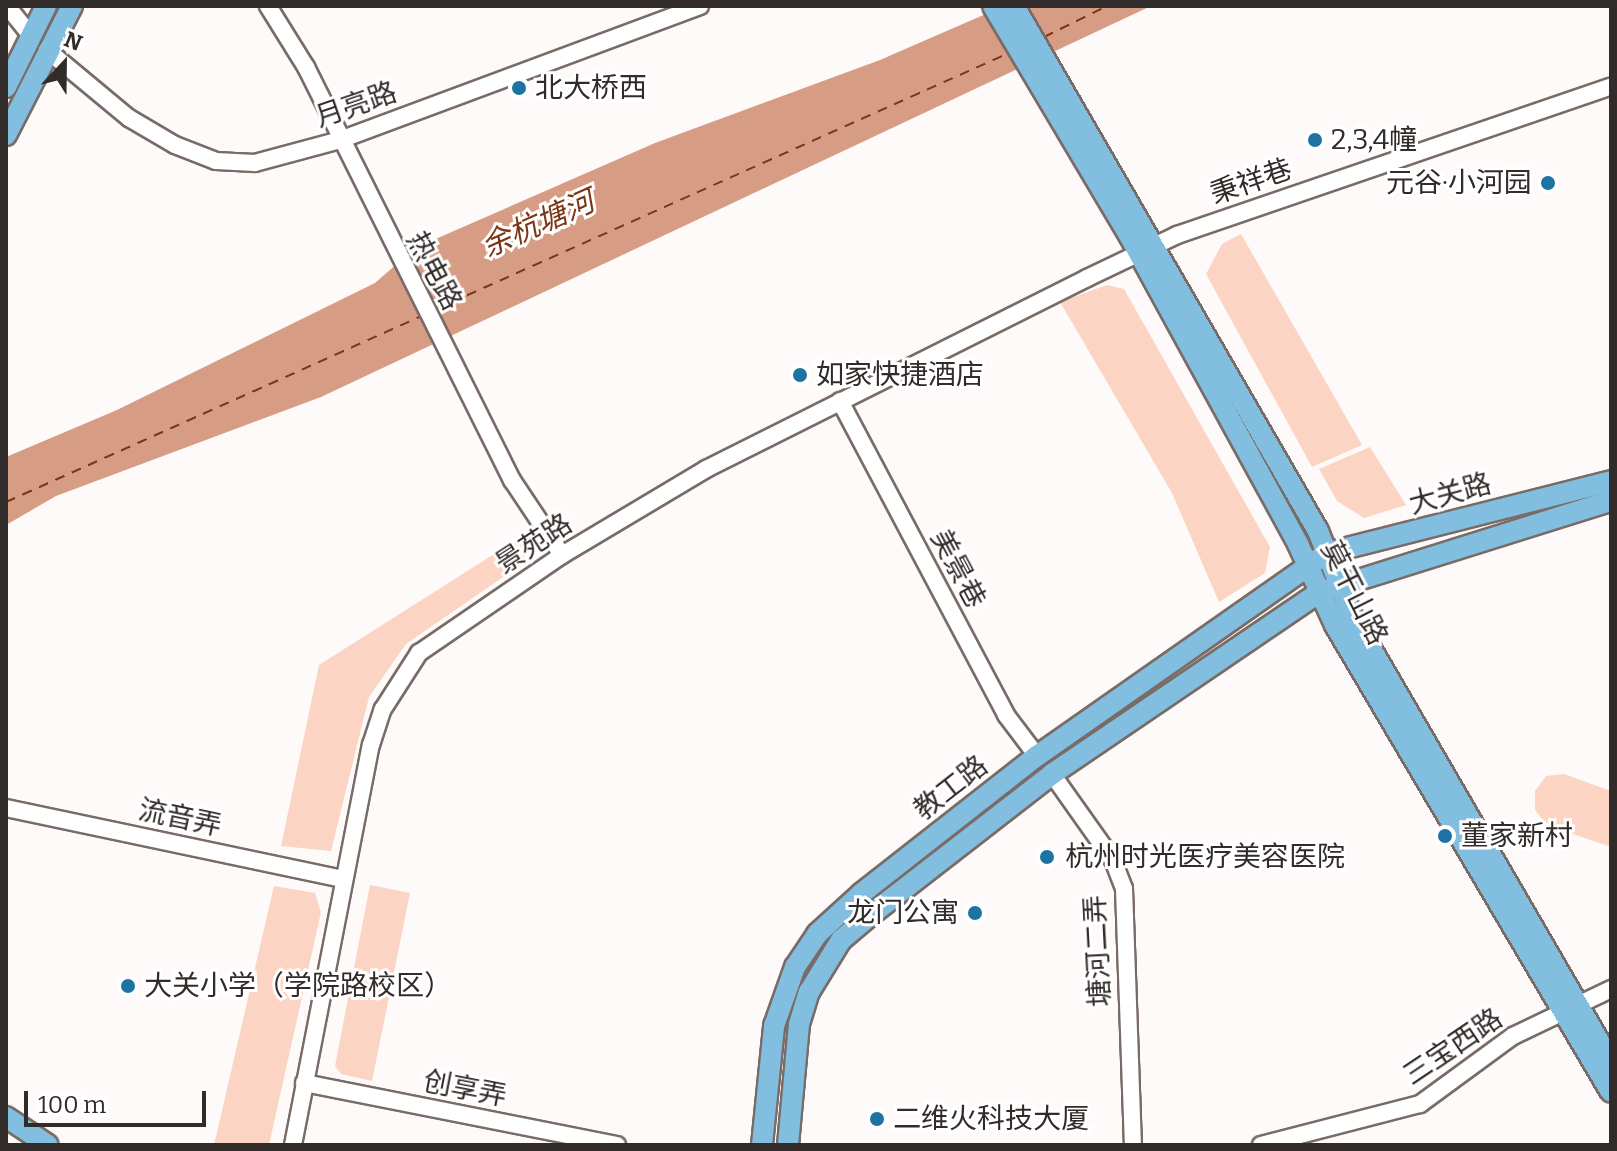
<!DOCTYPE html>
<html>
<head>
<meta charset="utf-8">
<style>
	body { margin:0 }
	#map { position:relative; width:1617px; height:1151px; overflow:hidden; background:#fdfaf9; font-family:Bitter,"Noto Sans SC",serif }
	div>[style] { position:absolute }
	.green>* { inset:0; background:#fbd4c4 }
	.water>* { inset:0; background:#d79c84 }
	.ferry>* { height:2px; margin-top:-1px; transform-origin:0; background:repeating-linear-gradient(90deg,#7d3614 0 10px,transparent 0 18px) }
	.roads { filter:drop-shadow(2px 0 #796b66) drop-shadow(-2px 0 #796b66) drop-shadow(0 2px #796b66) drop-shadow(0 -2px #796b66) }
	.minor>* { height:16px; margin:-8px; padding:0 8px; transform-origin:8px; border-radius:8px; background:#fff }
	.major>* { height:20px; margin:-10px; padding:0 10px; transform-origin:10px; border-radius:10px; background:#81bee0 }
	.dots>* { width:22px; height:22px; translate:-50% -50%; box-sizing:border-box; border:4px solid #fff; border-radius:50% }
	span { translate:-50% -50%; white-space:nowrap; text-align:center; line-height:1.15; -webkit-text-stroke:6px #fff; paint-order:stroke }
	.poi-label { font-size:28px; color:#312b29 }
	.left { translate:0 -50%; text-align:left }
	.right { translate:-100% -50%; text-align:right }
	.street-label { font-size:28px; color:#312b29 }
	.water-label { font-size:30px; color:#7d3614; font-style:italic }
	.frame { position:absolute; inset:0; border:8px solid #312b29; pointer-events:none }
	.north { position:absolute; left:24px; top:24px; width:80px; height:80px; -webkit-text-stroke:6px #fff; paint-order:stroke; rotate:22deg; font-size:22px; font-weight:700; line-height:32px; text-align:center; color:#312b29 }
	.north::after { content:''; display:block; margin:auto; width:28px; height:36px; background:#312b29; clip-path:polygon(50% 0,100% 100%,50% 72%,0 100%) }
	.scale { position:absolute; left:24px; top:1091px; width:182px; height:36px; box-sizing:border-box; border:4px solid #312b29; border-top:0; padding-left:10px; font-size:24px; line-height:28px; white-space:nowrap; color:#312b29; -webkit-text-stroke:6px #fff; paint-order:stroke }
</style>
</head>
<body>
<div id="map">
	<div class="green">
		<div style="clip-path:polygon(1241px 234px,1362px 445px,1312px 467px,1206px 274px,1222px 244px)"></div>
		<div style="clip-path:polygon(1107px 285px,1124px 289px,1270px 547px,1265px 573px,1219px 602px,1172px 493px,1060px 302px)"></div>
		<div style="clip-path:polygon(1370px 447px,1406px 505px,1364px 518px,1337px 501px,1319px 469px)"></div>
		<div style="clip-path:polygon(521px 537px,527px 547px,522px 564px,406px 644px,369px 697px,331px 851px,281px 846px,319px 665px)"></div>
		<div style="clip-path:polygon(1564px 774px,1611px 791px,1611px 847px,1547px 825px,1535px 810px,1535px 791px,1546px 776px)"></div>
		<div style="clip-path:polygon(370px 885px,410px 893px,372px 1081px,341px 1074px,335px 1066px)"></div>
		<div style="clip-path:polygon(274px 886px,315px 893px,321px 912px,269px 1145px,214px 1145px)"></div>
	</div>
	<div class="water">
		<div style="clip-path:polygon(1004px 6px,1151px 6px,321px 397px,56px 496px,6px 525px,6px 457px,117px 410px,375px 283px,415px 248px,655px 143px,880px 60px)"></div>
	</div>
	<div class="ferry">
		<div style="left:1044px;top:37px;width:70px;rotate:-26.2deg"></div>
		<div style="left:434px;top:310px;width:630px;rotate:-24.08deg"></div>
		<div style="left:6px;top:502px;width:455px;rotate:-24.1deg"></div>
	</div>
	<div class="roads">
		<div class="minor">
			<div style="left:7px;top:6px;width:35px;rotate:51deg"></div>
			<div style="left:268px;top:6px;width:72px;rotate:58.1deg"></div>
			<div style="left:306px;top:67px;width:462px;rotate:63.5deg"></div>
			<div style="left:512px;top:480px;width:90px;rotate:56.3deg"></div>
			<div style="left:47px;top:50px;width:107px;rotate:39.7deg"></div>
			<div style="left:129px;top:118px;width:53px;rotate:30.4deg"></div>
			<div style="left:175px;top:145px;width:44px;rotate:21.3deg"></div>
			<div style="left:216px;top:161px;width:39px;rotate:3deg"></div>
			<div style="left:255px;top:163px;width:88px;rotate:-15.1deg"></div>
			<div style="left:340px;top:140px;width:384px;rotate:-20.4deg"></div>
			<div style="left:840px;top:401px;width:355px;rotate:62.1deg"></div>
			<div style="left:1006px;top:715px;width:51px;rotate:52.9deg"></div>
			<div style="left:1052px;top:774px;width:105px;rotate:54.7deg"></div>
			<div style="left:1113px;top:860px;width:31px;rotate:69deg"></div>
			<div style="left:1124px;top:889px;width:256px;rotate:88deg"></div>
			<div style="left:6px;top:808px;width:344px;rotate:11.9deg"></div>
			<div style="left:304px;top:1083px;width:319px;rotate:11.2deg"></div>
			<div style="left:293px;top:1145px;width:408px;rotate:-79deg"></div>
			<div style="left:371px;top:745px;width:38px;rotate:-72deg"></div>
			<div style="left:383px;top:709px;width:67px;rotate:-57.3deg"></div>
			<div style="left:419px;top:653px;width:173px;rotate:-34.4deg"></div>
			<div style="left:562px;top:555px;width:168px;rotate:-30.8deg"></div>
			<div style="left:706px;top:469px;width:426px;rotate:-26.6deg"></div>
			<div style="left:1087px;top:278px;width:100px;rotate:-25.5deg"></div>
			<div style="left:1177px;top:235px;width:459px;rotate:-18.9deg"></div>
			<div style="left:1261px;top:1145px;width:164px;rotate:-14.5deg"></div>
			<div style="left:1420px;top:1104px;width:115px;rotate:-36.2deg"></div>
			<div style="left:1513px;top:1036px;width:109px;rotate:-25.6deg"></div>
		</div>
		<div class="major">
			<div style="left:993px;top:6px;width:266px;rotate:59.3deg"></div>
			<div style="left:1129px;top:235px;width:352px;rotate:61.3deg"></div>
			<div style="left:1298px;top:544px;width:89px;rotate:65.4deg"></div>
			<div style="left:1335px;top:625px;width:542px;rotate:59.42deg"></div>
			<div style="left:1014px;top:6px;width:607px;rotate:59.93deg"></div>
			<div style="left:1318px;top:531px;width:92px;rotate:68.2deg"></div>
			<div style="left:1352px;top:616px;width:516px;rotate:59.86deg"></div>
			<div style="left:6px;top:87px;width:90px;rotate:-63.7deg"></div>
			<div style="left:6px;top:135px;width:145px;rotate:-62.9deg"></div>
			<div style="left:6px;top:1117px;width:50px;rotate:33.7deg"></div>
			<div style="left:762px;top:1145px;width:120px;rotate:-84.2deg"></div>
			<div style="left:774px;top:1026px;width:63px;rotate:-70.4deg"></div>
			<div style="left:795px;top:967px;width:40px;rotate:-56deg"></div>
			<div style="left:817px;top:934px;width:61px;rotate:-42.3deg"></div>
			<div style="left:862px;top:893px;width:222px;rotate:-38.1deg"></div>
			<div style="left:1037px;top:756px;width:354px;rotate:-35deg"></div>
			<div style="left:1327px;top:553px;width:293px;rotate:-14.2deg"></div>
			<div style="left:788px;top:1145px;width:121px;rotate:-84.8deg"></div>
			<div style="left:799px;top:1024px;width:34px;rotate:-73deg"></div>
			<div style="left:809px;top:992px;width:61px;rotate:-58.4deg"></div>
			<div style="left:841px;top:940px;width:42px;rotate:-40.2deg"></div>
			<div style="left:873px;top:913px;width:227px;rotate:-37.8deg"></div>
			<div style="left:1052px;top:774px;width:324px;rotate:-34.2deg"></div>
			<div style="left:1320px;top:592px;width:305px;rotate:-17.4deg"></div>
		</div>
	</div>
	<div class="dots">
		<div style="left:519px;top:88px;background:#1d74a3"></div>
		<div style="left:1315px;top:140px;background:#1d74a3"></div>
		<div style="left:1548px;top:183px;background:#1d74a3"></div>
		<div style="left:800px;top:375px;background:#1d74a3"></div>
		<div style="left:1445px;top:836px;background:#1d74a3"></div>
		<div style="left:1047px;top:857px;background:#1d74a3"></div>
		<div style="left:975px;top:913px;background:#1d74a3"></div>
		<div style="left:128px;top:986px;background:#1d74a3"></div>
		<div style="left:877px;top:1119px;background:#1d74a3"></div>
	</div>
	<div class="poi-label">
		<span class="left" style="left:535px;top:88px">北大桥西</span>
		<span class="left" style="left:1331px;top:140px">2,3,4幢</span>
		<span class="right" style="left:1532px;top:183px">元谷·小河园</span>
		<span class="left" style="left:816px;top:375px">如家快捷酒店</span>
		<span class="left" style="left:1461px;top:836px">董家新村</span>
		<span class="left" style="left:1065px;top:857px">杭州时光医疗美容医院</span>
		<span class="right" style="left:959px;top:913px">龙门公寓</span>
		<span class="left" style="left:144px;top:986px">大关小学（学院路校区）</span>
		<span class="left" style="left:893px;top:1119px">二维火科技大厦</span>
	</div>
	<div class="street-label">
		<span style="left:356px;top:105px;rotate:-19deg">月亮路</span>
		<span style="left:1251px;top:182px;rotate:-19deg">秉祥巷</span>
		<span style="left:434px;top:271px;rotate:62deg">热电路</span>
		<span style="left:1450px;top:494px;rotate:-15deg">大关路</span>
		<span style="left:534px;top:544px;rotate:-33deg">景苑路</span>
		<span style="left:958px;top:569px;rotate:62deg">美景巷</span>
		<span style="left:1354px;top:593px;rotate:63deg">莫干山路</span>
		<span style="left:951px;top:788px;rotate:-38deg">教工路</span>
		<span style="left:180px;top:818px;rotate:12deg">流音弄</span>
		<span style="left:1098px;top:951px;rotate:-93deg">塘河二弄</span>
		<span style="left:1453px;top:1047px;rotate:-34deg">三宝西路</span>
		<span style="left:465px;top:1089px;rotate:11deg">创享弄</span>
	</div>
	<div class="water-label">
		<span style="left:538px;top:224px;rotate:-24deg">余杭塘河</span>
	</div>
	<div class="frame"></div>
	<div class="north">N</div>
	<div class="scale">100 m</div>
</div>
</body>
</html>
